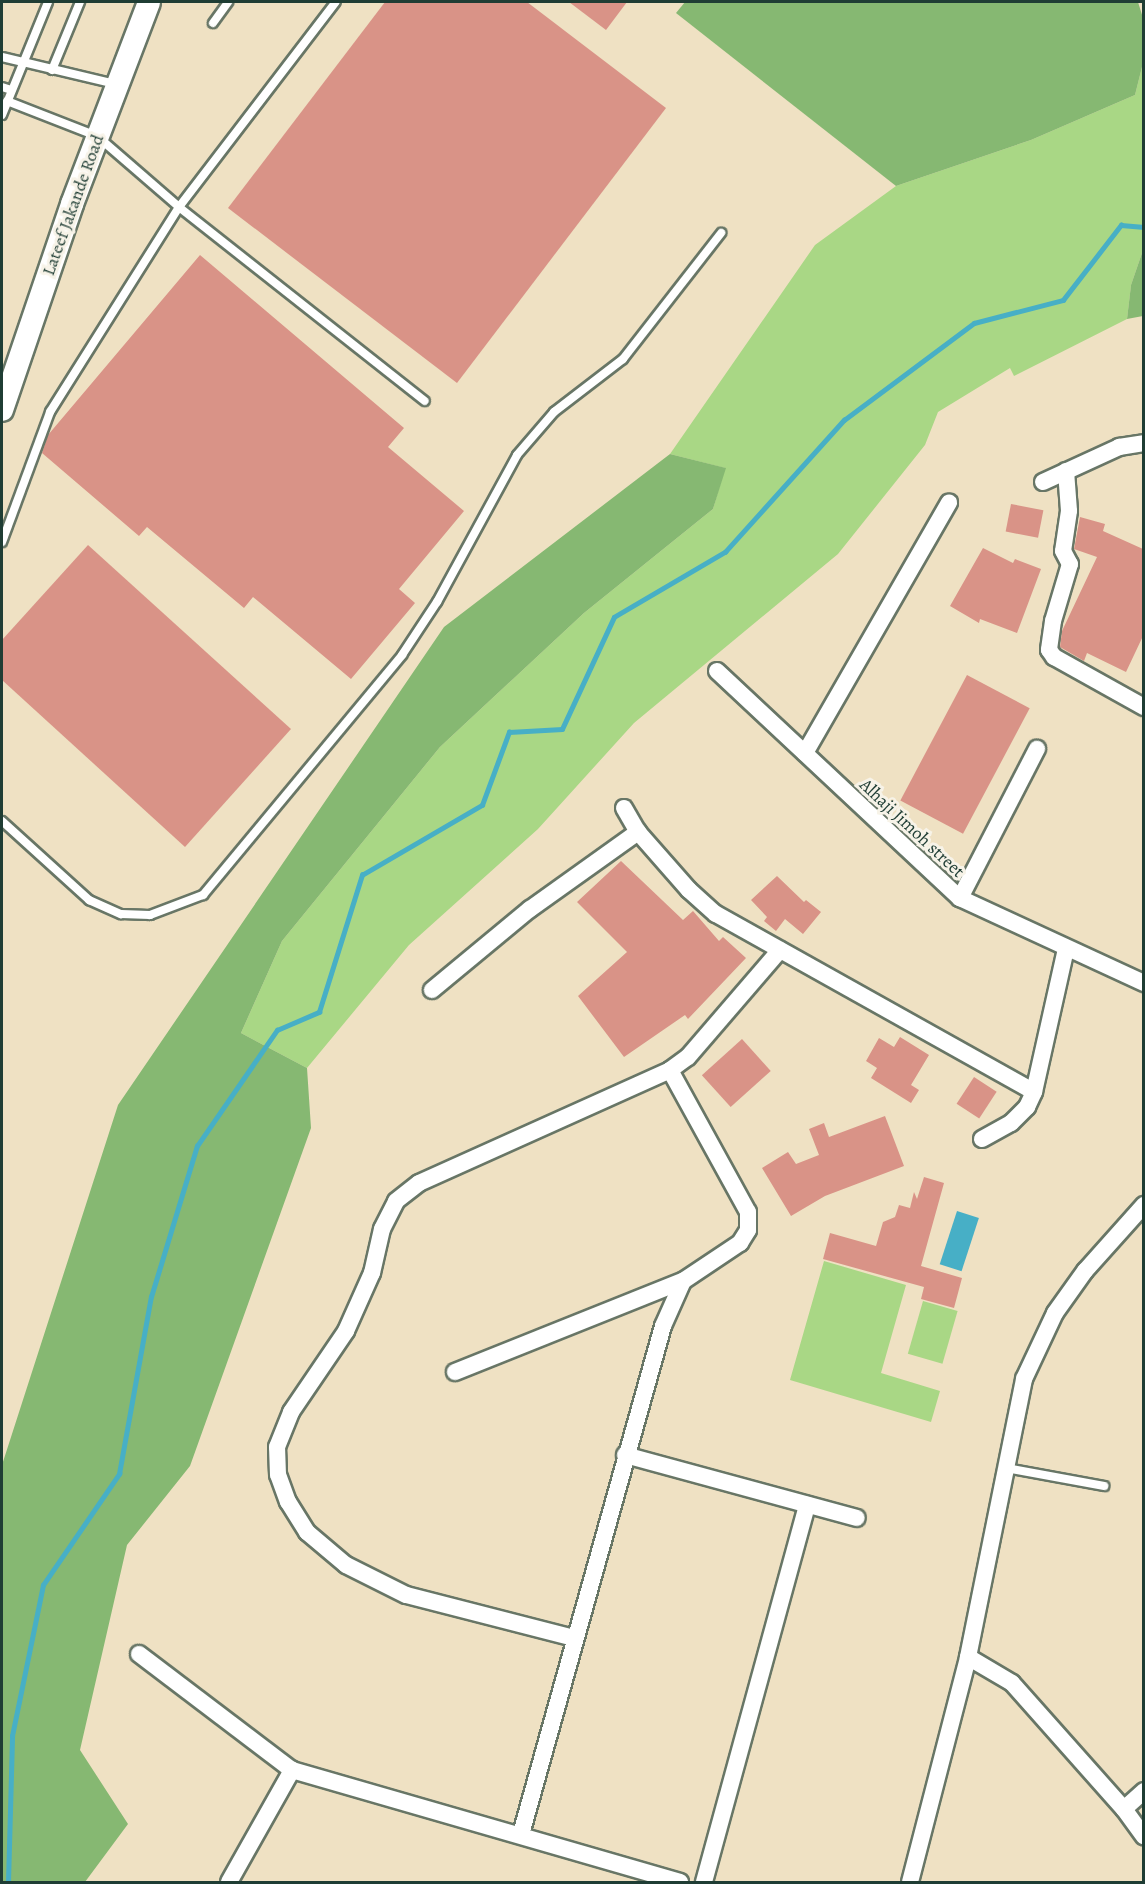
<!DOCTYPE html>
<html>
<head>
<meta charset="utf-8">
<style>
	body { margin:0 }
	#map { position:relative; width:1145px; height:1884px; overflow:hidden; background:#efe1c3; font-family:Alegreya,serif }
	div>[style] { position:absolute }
	.green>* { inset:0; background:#a9d785; transform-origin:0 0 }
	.forest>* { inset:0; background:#86b872 }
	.water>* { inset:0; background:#47afc6; transform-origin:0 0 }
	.stream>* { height:4.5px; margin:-2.25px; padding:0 2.25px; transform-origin:2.25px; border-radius:2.25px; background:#47afc6 }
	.building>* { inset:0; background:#d99387; transform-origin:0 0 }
	.roads { filter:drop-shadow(2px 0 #687666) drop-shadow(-2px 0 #687666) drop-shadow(0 2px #687666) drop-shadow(0 -2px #687666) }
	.service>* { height:8px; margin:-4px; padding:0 4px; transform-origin:4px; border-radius:4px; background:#fff }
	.minor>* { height:16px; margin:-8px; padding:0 8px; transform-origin:8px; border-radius:8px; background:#fff }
	.secondary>* { height:22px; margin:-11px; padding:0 11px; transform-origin:11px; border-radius:11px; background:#fff }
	span { translate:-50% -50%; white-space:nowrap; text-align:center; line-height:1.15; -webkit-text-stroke:6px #f7f3e8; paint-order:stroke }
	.street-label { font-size:18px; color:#1f3d34 }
	.frame { position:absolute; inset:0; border:3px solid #1f3d34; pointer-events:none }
</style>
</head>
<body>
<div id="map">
	<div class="green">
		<div style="clip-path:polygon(1143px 63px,1143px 250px,1131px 285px,1127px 319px,1014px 376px,1010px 368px,938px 412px,925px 445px,838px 554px,634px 723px,538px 829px,409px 945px,307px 1068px,241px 1033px,282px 941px,440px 747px,584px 613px,713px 509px,725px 468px,670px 454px,815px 245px,896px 186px,1031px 140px,1135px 95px)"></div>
		<div style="clip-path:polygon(824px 1261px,906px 1285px,881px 1373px,940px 1391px,931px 1422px,790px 1380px)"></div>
		<div style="left:923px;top:1301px;width:36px;height:55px;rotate:16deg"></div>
	</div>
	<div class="forest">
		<div style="clip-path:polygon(685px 2px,1138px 2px,1143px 18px,1143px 63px,1135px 95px,1031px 140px,896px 186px,676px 13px)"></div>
		<div style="clip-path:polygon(1143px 250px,1143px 316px,1127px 319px,1131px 285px)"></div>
		<div style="clip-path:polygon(670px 454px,726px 468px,713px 509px,584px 613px,440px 747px,282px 941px,241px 1033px,307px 1068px,311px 1128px,190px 1466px,127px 1545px,80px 1750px,128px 1824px,85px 1882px,2px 1882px,2px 1465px,118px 1105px,444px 627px)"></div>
	</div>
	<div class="water">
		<div style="left:957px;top:1211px;width:23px;height:56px;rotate:18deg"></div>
	</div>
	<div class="stream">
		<div style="left:8px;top:1882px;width:146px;rotate:-88.4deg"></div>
		<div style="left:12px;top:1736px;width:154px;rotate:-78.4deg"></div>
		<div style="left:43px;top:1585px;width:135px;rotate:-55.6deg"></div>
		<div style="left:119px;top:1474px;width:180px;rotate:-79.8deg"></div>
		<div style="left:151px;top:1297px;width:158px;rotate:-73.1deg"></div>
		<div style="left:197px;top:1146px;width:141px;rotate:-55.4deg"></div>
		<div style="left:277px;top:1030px;width:46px;rotate:-23.2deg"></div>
		<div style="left:319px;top:1012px;width:144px;rotate:-72.6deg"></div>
		<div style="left:362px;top:875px;width:139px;rotate:-30.3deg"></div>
		<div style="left:482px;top:805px;width:78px;rotate:-69.7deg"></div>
		<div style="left:509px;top:732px;width:53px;rotate:-3.2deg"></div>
		<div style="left:562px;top:729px;width:123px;rotate:-65.1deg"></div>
		<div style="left:614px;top:617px;width:129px;rotate:-30.4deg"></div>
		<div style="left:725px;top:552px;width:178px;rotate:-48deg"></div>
		<div style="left:844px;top:420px;width:162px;rotate:-36.7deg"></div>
		<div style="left:974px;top:323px;width:92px;rotate:-14.5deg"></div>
		<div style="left:1063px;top:300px;width:95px;rotate:-52.3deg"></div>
		<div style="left:1121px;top:225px;width:23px;rotate:5deg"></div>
	</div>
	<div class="building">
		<div style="clip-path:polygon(385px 2px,527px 2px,666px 108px,457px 383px,228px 208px)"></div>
		<div style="clip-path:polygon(569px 2px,627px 2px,606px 30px)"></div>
		<div style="clip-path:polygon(200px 255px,404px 428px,388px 447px,464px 511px,399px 589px,415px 603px,351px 679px,253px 597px,244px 608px,147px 527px,139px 536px,42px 453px,48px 435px)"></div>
		<div style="left:1011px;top:504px;width:33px;height:28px;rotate:11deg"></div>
		<div style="clip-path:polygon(1080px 517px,1105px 524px,1103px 531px,1143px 549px,1143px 636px,1126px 672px,1087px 653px,1084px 661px,1060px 647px,1062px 631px,1097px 557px,1074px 549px)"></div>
		<div style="clip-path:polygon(88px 545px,291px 729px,185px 847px,2px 680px,2px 640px)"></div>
		<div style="clip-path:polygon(983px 548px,1013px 563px,1015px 559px,1041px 569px,1017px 633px,980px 619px,979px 623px,950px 606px)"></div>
		<div style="left:967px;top:675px;width:71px;height:142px;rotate:28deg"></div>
		<div style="clip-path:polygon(621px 861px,683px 920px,693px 911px,719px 941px,723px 937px,746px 958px,688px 1019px,685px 1015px,624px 1057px,578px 996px,627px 952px,577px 902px)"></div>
		<div style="clip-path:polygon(777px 876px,804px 902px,806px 900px,821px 912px,803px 934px,785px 919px,776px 931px,764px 921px,767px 917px,751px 900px)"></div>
		<div style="clip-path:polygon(900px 1037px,929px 1055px,911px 1085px,919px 1090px,911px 1103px,871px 1078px,877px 1068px,866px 1061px,879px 1038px,894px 1047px)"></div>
		<div style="left:742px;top:1039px;width:43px;height:54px;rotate:48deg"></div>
		<div style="left:974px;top:1077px;width:27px;height:32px;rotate:33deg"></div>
		<div style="clip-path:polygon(885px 1116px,904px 1166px,825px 1196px,791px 1216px,762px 1168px,788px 1152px,796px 1164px,819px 1155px,809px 1129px,824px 1123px,829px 1137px)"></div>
		<div style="clip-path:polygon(924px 1177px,944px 1183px,921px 1266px,962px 1278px,954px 1308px,921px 1299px,924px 1287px,823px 1259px,830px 1233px,876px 1246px,883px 1222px,895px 1217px,899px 1205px,910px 1208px,914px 1192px,917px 1199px)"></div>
	</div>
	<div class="roads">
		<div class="service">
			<div style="left:213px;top:23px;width:26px;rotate:-54deg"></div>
			<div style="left:2px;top:57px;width:116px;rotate:13.4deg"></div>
			<div style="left:52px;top:70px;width:74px;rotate:-67.6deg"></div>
			<div style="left:2px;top:87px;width:9px;rotate:18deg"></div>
			<div style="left:7px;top:101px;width:97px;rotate:21.3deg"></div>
			<div style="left:97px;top:136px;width:108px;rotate:40.9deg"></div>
			<div style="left:179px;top:207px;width:313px;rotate:38.3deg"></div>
			<div style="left:2px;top:115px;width:122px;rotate:-67.8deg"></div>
			<div style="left:2px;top:542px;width:139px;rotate:-69.7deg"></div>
			<div style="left:50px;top:412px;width:242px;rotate:-57.8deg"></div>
			<div style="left:179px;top:207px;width:258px;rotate:-52.6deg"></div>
			<div style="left:2px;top:821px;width:118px;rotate:42.2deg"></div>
			<div style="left:89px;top:900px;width:35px;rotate:24deg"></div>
			<div style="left:121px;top:914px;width:29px;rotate:2deg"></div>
			<div style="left:150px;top:915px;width:57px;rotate:-20.7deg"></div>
			<div style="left:203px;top:895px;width:312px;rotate:-50.3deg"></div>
			<div style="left:402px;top:655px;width:64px;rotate:-56.6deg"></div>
			<div style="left:437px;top:602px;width:167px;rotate:-61.4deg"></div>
			<div style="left:517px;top:455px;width:57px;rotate:-49.3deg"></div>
			<div style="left:554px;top:412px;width:87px;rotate:-37.5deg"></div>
			<div style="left:623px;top:359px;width:160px;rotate:-52.1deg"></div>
			<div style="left:1006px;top:1468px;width:100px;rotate:10.4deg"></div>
		</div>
		<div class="minor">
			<div style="left:1066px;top:471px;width:40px;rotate:85.7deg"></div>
			<div style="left:1069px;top:511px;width:40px;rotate:98.5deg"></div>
			<div style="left:1063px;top:551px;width:15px;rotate:62deg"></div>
			<div style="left:1070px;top:564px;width:59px;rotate:106.6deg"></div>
			<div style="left:1053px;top:621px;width:29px;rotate:98deg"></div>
			<div style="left:1049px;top:650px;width:9px;rotate:54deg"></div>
			<div style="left:1054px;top:657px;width:103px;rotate:29.1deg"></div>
			<div style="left:1043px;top:482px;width:84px;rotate:-24.7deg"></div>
			<div style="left:1119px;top:447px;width:25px;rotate:-9deg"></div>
			<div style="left:717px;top:671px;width:333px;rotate:43.1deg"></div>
			<div style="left:960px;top:898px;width:203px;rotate:24.8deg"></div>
			<div style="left:805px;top:753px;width:289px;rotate:-60.1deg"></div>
			<div style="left:624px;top:808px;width:28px;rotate:60deg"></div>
			<div style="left:638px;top:832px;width:77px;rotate:48.7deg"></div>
			<div style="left:689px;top:890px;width:36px;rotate:42deg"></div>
			<div style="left:716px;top:914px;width:364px;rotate:29.2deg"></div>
			<div style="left:960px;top:898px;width:168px;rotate:-62.7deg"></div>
			<div style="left:432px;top:990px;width:127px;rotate:-39.6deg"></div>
			<div style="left:530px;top:909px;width:133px;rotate:-35.5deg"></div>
			<div style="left:982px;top:1139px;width:33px;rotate:-29deg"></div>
			<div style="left:1011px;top:1123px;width:23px;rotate:-45deg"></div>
			<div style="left:1027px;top:1107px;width:17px;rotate:-65deg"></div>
			<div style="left:1034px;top:1092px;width:147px;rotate:-77.4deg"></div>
			<div style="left:455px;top:1372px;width:245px;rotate:-21.8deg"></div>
			<div style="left:625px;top:1455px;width:240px;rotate:15.2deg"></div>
			<div style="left:574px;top:1638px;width:173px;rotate:-165.6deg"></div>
			<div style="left:406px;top:1595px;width:67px;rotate:-153.4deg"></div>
			<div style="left:346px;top:1565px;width:51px;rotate:-139.8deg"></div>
			<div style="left:307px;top:1532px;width:36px;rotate:-122deg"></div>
			<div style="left:288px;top:1502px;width:29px;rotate:-110deg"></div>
			<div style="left:278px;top:1475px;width:28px;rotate:-92deg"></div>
			<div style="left:277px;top:1447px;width:38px;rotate:-68deg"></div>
			<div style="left:291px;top:1412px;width:98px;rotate:-55.8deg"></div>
			<div style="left:346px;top:1331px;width:64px;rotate:-65.9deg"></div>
			<div style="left:372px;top:1273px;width:45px;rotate:-77.2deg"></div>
			<div style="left:382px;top:1229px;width:31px;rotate:-63deg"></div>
			<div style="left:396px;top:1201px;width:29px;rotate:-38deg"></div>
			<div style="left:419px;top:1183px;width:275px;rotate:-24.2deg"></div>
			<div style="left:670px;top:1070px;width:22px;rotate:-36deg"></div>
			<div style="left:688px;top:1057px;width:141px;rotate:-49.3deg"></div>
			<div style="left:139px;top:1654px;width:192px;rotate:37.2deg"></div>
			<div style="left:292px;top:1770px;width:404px;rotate:16.1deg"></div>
			<div style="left:968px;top:1657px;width:51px;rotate:30.6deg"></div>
			<div style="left:1012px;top:1683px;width:169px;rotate:48.4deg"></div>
			<div style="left:1124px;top:1809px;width:34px;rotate:54deg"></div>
			<div style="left:1124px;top:1809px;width:27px;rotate:-42deg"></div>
			<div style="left:521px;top:1834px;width:527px;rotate:-74.38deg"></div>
			<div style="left:663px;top:1326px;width:49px;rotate:-66deg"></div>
			<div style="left:683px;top:1281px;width:69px;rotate:-33.7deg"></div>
			<div style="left:740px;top:1243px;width:15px;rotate:-58deg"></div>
			<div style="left:748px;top:1230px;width:18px;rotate:-90deg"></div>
			<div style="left:748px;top:1212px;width:162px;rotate:-118.8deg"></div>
			<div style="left:229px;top:1882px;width:129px;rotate:-60.6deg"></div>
			<div style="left:704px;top:1882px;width:391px;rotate:-74.7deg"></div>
			<div style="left:910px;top:1882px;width:232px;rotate:-75.5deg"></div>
			<div style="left:968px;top:1657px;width:284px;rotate:-78.6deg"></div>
			<div style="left:1024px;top:1379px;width:73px;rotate:-64.8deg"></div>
			<div style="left:1055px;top:1313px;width:52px;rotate:-54.5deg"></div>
			<div style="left:1085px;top:1271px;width:89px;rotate:-48.2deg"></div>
		</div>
		<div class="secondary">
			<div style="left:2px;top:410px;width:218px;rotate:-71.2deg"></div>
			<div style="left:72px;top:204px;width:216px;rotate:-69.1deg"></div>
		</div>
	</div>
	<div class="street-label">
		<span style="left:73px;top:205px;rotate:-70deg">Lateef Jakande Road</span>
		<span style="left:912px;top:828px;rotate:43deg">Alhaji Jimoh street</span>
	</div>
	<div class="frame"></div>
</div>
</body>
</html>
